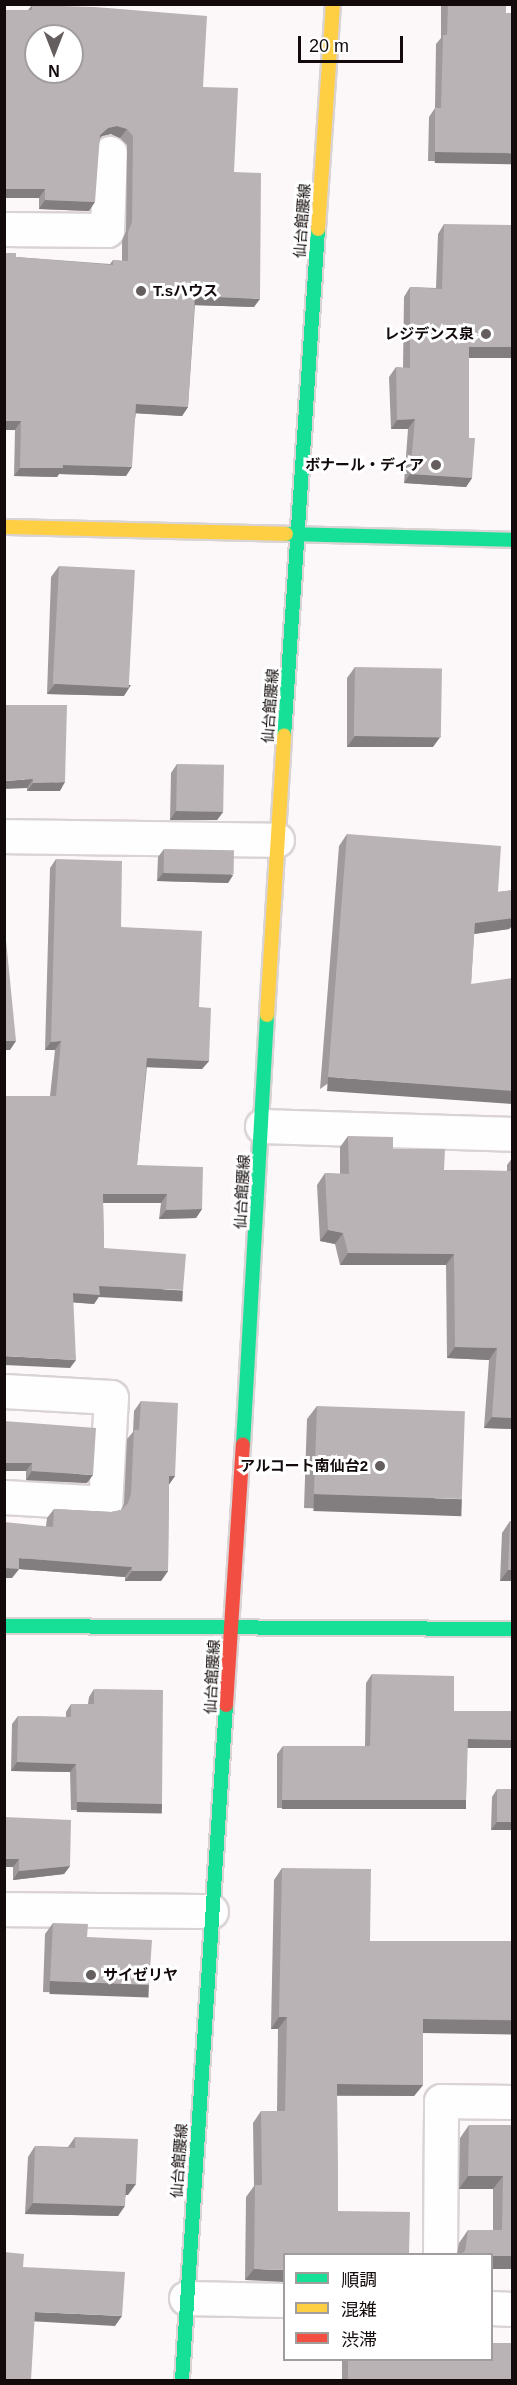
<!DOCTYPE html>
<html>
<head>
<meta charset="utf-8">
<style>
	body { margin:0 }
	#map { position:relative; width:517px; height:2385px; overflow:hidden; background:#fcf8f9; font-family:Arial,"Noto Sans JP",sans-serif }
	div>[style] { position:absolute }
	.roads { filter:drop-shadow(2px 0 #dad3d4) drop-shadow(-2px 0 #dad3d4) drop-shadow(0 2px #dad3d4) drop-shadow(0 -2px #dad3d4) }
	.street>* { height:33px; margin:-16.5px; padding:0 16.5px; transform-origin:16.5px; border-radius:16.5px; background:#fffefe }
	.fast>* { height:14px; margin:-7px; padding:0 7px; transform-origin:7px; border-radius:7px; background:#16e098 }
	.slow>* { height:14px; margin:-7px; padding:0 7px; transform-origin:7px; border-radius:7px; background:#ffcf43 }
	.jam>* { height:14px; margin:-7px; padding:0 7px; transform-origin:7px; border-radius:7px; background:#f24e42 }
	.wall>* { inset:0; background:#a09a9c; transform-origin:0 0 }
	.shaded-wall>* { inset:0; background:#827d7f; transform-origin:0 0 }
	.building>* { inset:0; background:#bab3b5; transform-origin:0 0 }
	.dots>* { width:16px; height:16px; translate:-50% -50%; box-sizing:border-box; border:3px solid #fff; border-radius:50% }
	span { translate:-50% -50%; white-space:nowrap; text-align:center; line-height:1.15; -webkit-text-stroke:6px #fff; paint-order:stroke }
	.street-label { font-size:15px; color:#130b0b }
	.poi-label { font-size:15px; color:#130b0b; font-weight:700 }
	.left { translate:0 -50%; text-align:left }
	.right { translate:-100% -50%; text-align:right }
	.frame { position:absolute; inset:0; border:6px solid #130b0b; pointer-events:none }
	.legend { position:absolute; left:283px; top:2253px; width:210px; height:108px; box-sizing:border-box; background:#fff; border:2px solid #a19d9d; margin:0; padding:8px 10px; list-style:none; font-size:18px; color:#130b0b }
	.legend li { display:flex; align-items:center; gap:12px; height:30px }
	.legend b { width:30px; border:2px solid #a19d9d }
	.north { position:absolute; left:24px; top:24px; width:60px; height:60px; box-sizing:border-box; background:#fff; border:2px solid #a19d9d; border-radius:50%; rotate:180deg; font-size:16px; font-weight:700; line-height:24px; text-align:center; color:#130b0b }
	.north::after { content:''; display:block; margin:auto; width:21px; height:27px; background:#655e5e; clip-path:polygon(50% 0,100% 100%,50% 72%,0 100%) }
	.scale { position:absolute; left:298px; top:36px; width:105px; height:27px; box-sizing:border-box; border:3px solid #130b0b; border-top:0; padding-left:8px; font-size:18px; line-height:21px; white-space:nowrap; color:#130b0b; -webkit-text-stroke:4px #fff; paint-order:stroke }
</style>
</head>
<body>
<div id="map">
	<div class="roads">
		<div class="street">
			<div style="left:4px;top:229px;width:103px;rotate:0.6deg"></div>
			<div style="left:107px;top:230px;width:77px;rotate:-87.8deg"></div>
			<div style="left:4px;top:836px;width:273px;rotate:0.8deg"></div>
			<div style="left:262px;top:1126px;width:250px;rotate:1.8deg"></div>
			<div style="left:4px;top:1391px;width:107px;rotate:3.2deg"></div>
			<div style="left:111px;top:1397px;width:106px;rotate:93.2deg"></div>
			<div style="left:105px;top:1503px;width:101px;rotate:-176.6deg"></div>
			<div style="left:4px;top:1909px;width:207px;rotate:0.6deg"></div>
			<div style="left:440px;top:2254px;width:153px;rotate:-89.6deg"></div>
			<div style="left:441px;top:2101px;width:71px;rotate:0.8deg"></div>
			<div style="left:186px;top:2298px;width:98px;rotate:1.2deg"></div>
			<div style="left:492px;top:2308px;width:20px;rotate:3deg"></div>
		</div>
		<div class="fast">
			<div style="left:286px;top:534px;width:226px;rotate:1.5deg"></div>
			<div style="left:284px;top:736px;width:508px;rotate:-86.16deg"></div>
			<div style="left:243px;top:1445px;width:431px;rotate:-86.8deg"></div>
			<div style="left:4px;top:1626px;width:508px;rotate:0.34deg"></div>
			<div style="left:182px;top:2380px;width:676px;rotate:-86.27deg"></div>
		</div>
		<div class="slow">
			<div style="left:318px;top:229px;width:225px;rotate:-86.2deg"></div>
			<div style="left:4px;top:527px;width:282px;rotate:1.4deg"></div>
			<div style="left:267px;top:1015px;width:280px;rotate:-86.5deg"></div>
		</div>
		<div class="jam">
			<div style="left:226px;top:1705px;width:261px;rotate:-86.3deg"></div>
		</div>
	</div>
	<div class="wall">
		<div style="clip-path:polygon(441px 4px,506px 4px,506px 13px,513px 13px,513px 174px,512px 163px,428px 161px,429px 117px,435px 108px,436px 44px,441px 38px)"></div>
		<div style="clip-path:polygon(32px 5px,203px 87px,234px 172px,254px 307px,195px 305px,188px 407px,182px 416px,136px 413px,126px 476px,59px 474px,57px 477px,14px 476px,15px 430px,4px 430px,4px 253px,16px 257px,110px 264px,113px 260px,122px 261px,122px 241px,126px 231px,127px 145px,120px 138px,111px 134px,102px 136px,100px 138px,89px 211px,39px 209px,39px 198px,4px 198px,4px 10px,28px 10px)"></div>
		<div style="clip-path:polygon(444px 224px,513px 356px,469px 356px,469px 438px,472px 478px,466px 487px,404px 483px,408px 429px,391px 429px,389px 377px,396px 367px,403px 368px,404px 297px,410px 287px,436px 288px,438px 234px)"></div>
		<div style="clip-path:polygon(59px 566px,124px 696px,47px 694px,51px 577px)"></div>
		<div style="clip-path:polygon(355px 667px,433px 747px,347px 747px,347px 678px)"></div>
		<div style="clip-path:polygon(4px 705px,60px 791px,27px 791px,27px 788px)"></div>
		<div style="clip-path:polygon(177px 764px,223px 812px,217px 820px,170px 820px,171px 773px)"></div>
		<div style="clip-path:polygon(347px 834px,498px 892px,513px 890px,513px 925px,509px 929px,474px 934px,471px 984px,320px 1089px,339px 846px)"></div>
		<div style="clip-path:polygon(164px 849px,233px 875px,228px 883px,157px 881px,158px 857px)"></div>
		<div style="clip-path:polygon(56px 859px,199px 1007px,209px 1061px,202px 1069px,147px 1067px,137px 1165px,202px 1209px,196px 1218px,159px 1219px,161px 1203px,103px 1203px,104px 1248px,177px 1299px,100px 1295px,94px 1304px,73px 1302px,70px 1368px,50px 1096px,55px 1050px,45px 1050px,50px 868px)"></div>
		<div style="clip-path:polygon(348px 1136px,393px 1149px,444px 1170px,507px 1171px,507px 1165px,513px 1157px,513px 1429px,484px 1428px,489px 1360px,447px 1358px,446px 1265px,340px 1265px,335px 1244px,320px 1241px,317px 1185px,325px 1173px,340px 1174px,340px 1147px)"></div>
		<div style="clip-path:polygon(141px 1401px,175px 1476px,169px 1484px,168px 1571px,161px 1581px,125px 1581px,125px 1577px,19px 1569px,12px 1578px,46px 1526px,47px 1518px,54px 1509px,111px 1512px,121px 1510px,124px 1504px,127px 1439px,133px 1432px,134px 1411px)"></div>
		<div style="clip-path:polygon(317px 1406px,453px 1513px,304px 1508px,307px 1419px)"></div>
		<div style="clip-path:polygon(4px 1421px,87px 1483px,26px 1480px,26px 1471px)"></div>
		<div style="clip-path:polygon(510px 1521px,513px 1521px,513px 1581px,500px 1581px,502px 1533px)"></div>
		<div style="clip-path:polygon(372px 1674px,454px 1711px,513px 1711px,513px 1748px,467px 1748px,466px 1800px,460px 1808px,277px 1808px,277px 1754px,283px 1746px,365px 1746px,366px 1683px)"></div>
		<div style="clip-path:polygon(94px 1689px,162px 1804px,156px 1812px,71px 1810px,70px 1772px,11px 1771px,12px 1724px,18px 1716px,66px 1717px,66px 1712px,71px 1704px,88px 1704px,89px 1697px)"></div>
		<div style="clip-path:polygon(497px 1789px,513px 1830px,491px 1830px,492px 1797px)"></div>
		<div style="clip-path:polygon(4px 1817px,70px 1866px,64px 1874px,13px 1880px,13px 1867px,4px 1867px)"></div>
		<div style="clip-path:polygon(282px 1868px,370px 1941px,513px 1941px,513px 2031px,423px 2031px,423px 2085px,414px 2096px,337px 2096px,338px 2211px,285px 2254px,245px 2280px,246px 2197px,254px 2186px,253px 2123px,261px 2111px,277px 2111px,278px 2029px,271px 2029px,274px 1880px)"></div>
		<div style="clip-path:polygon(53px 1923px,87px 1937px,142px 1996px,43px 1992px,45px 1934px)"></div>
		<div style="clip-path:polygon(469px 2125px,513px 2125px,513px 2269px,492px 2269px,492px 2254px,457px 2254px,459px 2243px,468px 2230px,493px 2230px,493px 2189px,459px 2189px,460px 2138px)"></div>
		<div style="clip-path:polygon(75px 2137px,128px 2195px,126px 2195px,118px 2216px,25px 2214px,28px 2157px,35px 2146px,68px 2147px)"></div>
		<div style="left:342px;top:2360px;width:150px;height:20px"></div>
	</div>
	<div class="shaded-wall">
		<div style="clip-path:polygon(117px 126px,127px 129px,120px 138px,111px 134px,102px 136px,94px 144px,100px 135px,108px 128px)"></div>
		<div style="left:435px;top:152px;width:78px;height:11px;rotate:1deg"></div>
		<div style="clip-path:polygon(4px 189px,45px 189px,39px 198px,4px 198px)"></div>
		<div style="clip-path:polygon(45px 200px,95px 202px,89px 211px,39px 209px)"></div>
		<div style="clip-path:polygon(195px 296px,260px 299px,254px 307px,189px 305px)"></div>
		<div style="left:469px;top:347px;width:44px;height:11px"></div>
		<div style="clip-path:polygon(136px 404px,188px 407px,182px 416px,130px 413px)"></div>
		<div style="clip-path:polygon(415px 419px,408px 429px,391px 429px,397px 420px)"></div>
		<div style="clip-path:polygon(4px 421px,21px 421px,15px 430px,4px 430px)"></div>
		<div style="clip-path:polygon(63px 465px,132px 467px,126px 476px,59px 474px,57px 477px,14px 476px,20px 468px)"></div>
		<div style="clip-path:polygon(410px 474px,472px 478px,466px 487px,404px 483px)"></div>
		<div style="clip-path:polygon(55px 684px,131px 685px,124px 696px,47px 694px)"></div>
		<div style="clip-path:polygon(355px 736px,441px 736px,433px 747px,347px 747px)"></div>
		<div style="clip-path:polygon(33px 779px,27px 788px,4px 789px,4px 781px)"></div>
		<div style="clip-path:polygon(65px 782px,60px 791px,27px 791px,33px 783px)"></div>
		<div style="clip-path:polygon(176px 811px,223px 812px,217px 820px,170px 820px)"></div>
		<div style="clip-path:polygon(163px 873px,233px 875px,228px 883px,157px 881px)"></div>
		<div style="clip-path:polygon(513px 918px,513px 925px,509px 929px,467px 935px,475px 923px)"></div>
		<div style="clip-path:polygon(4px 1041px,16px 1041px,10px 1050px,4px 1050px)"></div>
		<div style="clip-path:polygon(61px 1041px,55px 1050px,45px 1050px,51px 1042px)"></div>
		<div style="clip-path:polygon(147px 1058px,209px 1061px,202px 1069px,141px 1067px)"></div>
		<div style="left:328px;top:1077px;width:186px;height:14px;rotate:4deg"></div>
		<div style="clip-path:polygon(103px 1194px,167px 1194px,161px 1203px,97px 1203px)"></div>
		<div style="clip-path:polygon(202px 1209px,196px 1218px,159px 1219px,166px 1210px)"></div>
		<div style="clip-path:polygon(328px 1230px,343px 1233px,335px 1244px,320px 1241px)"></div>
		<div style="clip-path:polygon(348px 1253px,454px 1254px,446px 1265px,340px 1265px)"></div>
		<div style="left:99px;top:1286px;width:84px;height:11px;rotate:3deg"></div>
		<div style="clip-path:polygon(73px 1293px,100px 1295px,94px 1304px,67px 1302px)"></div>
		<div style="clip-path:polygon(455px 1347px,497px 1348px,489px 1360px,447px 1358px)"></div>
		<div style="clip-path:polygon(4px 1356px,76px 1360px,70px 1368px,4px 1365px)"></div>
		<div style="clip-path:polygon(492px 1417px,513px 1418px,513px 1429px,484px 1428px)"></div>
		<div style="clip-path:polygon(4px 1463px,32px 1463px,26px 1471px,4px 1471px)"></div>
		<div style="clip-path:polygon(32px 1471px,93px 1475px,87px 1483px,26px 1480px)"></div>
		<div style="clip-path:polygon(169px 1476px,175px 1476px,168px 1486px)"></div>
		<div style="left:314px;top:1494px;width:148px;height:17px;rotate:2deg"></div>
		<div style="clip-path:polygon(19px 1558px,132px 1567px,125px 1577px,19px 1569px,12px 1578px,4px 1578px,4px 1568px)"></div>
		<div style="clip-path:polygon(508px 1570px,513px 1570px,513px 1581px,500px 1581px)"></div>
		<div style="clip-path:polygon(132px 1571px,168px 1571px,161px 1581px,125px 1581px)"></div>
		<div style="clip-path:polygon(468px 1739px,513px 1740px,513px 1748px,462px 1748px)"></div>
		<div style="clip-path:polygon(17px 1762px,76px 1764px,70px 1772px,11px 1771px)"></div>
		<div style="left:282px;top:1800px;width:184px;height:9px"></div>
		<div style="left:77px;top:1802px;width:85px;height:10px;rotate:1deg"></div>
		<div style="clip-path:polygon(497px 1822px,513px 1822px,513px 1830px,491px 1830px)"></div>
		<div style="clip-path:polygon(4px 1859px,19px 1859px,13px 1867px,4px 1867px)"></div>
		<div style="clip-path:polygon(70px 1866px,64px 1874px,13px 1880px,19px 1871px)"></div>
		<div style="left:50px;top:1981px;width:99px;height:13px;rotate:2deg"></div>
		<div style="clip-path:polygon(279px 2017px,287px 2017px,278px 2029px,271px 2029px)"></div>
		<div style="left:423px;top:2019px;width:90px;height:14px;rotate:1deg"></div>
		<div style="clip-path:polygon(337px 2084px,423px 2085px,414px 2096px,328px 2095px)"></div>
		<div style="clip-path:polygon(468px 2176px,503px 2176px,493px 2189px,459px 2189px)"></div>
		<div style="clip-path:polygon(126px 2184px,136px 2184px,128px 2195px,118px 2195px)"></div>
		<div style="clip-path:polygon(33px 2203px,125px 2206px,118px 2216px,25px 2214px)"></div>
		<div style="left:492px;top:2256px;width:21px;height:13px"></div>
		<div style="clip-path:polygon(254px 2269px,285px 2270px,285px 2282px,245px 2280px)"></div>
		<div style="clip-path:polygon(35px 2312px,122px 2316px,115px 2326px,28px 2321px)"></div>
	</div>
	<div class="building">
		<div style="clip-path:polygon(448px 4px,506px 4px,506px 13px,513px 13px,513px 153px,435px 152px,435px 108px,441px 108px,443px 35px,447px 35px)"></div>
		<div style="clip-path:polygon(evenodd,32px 5px,95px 7px,207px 16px,203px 87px,238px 88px,234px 172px,261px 173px,260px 299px,195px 296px,188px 407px,136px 404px,132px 467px,63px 465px,63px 468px,20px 468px,21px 421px,4px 421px,4px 253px,16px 253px,16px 257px,113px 265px,113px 260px,128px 261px,128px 232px,132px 222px,133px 136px,127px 129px,117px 126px,108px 128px,100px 135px,95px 202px,45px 200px,45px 189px,4px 189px,4px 10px,32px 10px,32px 5px,36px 36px,72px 36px,72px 72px,36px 72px,36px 36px)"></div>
		<div style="clip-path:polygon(444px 224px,513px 225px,513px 347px,469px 347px,469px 438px,475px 438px,472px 478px,410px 474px,415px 419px,397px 420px,396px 367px,410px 368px,410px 287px,442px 289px)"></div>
		<div style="left:59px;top:566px;width:76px;height:118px;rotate:3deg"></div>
		<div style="left:355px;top:667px;width:87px;height:69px;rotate:1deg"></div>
		<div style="clip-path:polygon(4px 705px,67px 705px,65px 782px,33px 783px,33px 779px,4px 781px)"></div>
		<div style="left:177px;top:764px;width:47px;height:47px;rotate:1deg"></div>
		<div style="clip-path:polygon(347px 834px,501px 846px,498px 892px,513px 890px,513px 918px,475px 923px,471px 984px,513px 978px,513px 1091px,328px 1077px)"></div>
		<div style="left:164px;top:849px;width:70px;height:24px;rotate:1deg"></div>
		<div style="clip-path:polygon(56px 859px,122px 861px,121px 927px,202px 931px,199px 1007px,211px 1008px,209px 1061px,147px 1058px,137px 1165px,203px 1167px,202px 1209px,166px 1210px,167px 1194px,103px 1194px,104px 1248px,186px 1254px,183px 1290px,99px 1286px,100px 1295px,73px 1293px,76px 1360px,4px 1356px,4px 1096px,56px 1096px,61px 1041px,51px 1042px)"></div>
		<div style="clip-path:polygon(4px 920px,16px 1041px,4px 1041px)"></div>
		<div style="clip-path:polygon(348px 1136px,393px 1137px,393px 1149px,445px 1149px,444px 1170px,513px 1171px,513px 1418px,492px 1417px,497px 1348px,455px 1347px,454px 1254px,348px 1253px,343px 1233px,328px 1230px,325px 1173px,349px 1174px)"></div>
		<div style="clip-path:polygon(141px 1401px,178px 1403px,175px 1476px,169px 1476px,168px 1571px,132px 1571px,132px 1567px,19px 1558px,19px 1569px,4px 1568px,4px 1522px,53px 1527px,54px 1509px,111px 1512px,121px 1510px,128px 1503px,131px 1494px,134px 1430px,139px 1430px)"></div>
		<div style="left:317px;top:1406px;width:148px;height:88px;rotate:2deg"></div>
		<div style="clip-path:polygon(4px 1421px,96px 1428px,93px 1475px,32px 1471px,32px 1463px,4px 1463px)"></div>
		<div style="clip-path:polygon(510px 1521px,513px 1521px,513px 1570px,508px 1570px)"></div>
		<div style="clip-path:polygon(372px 1674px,454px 1676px,454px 1711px,513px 1711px,513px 1740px,468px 1739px,466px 1800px,282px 1800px,283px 1746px,370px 1746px)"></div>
		<div style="clip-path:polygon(94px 1689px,163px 1690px,162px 1804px,77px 1802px,76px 1764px,17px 1762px,18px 1716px,71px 1717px,71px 1704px,94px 1704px)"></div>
		<div style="left:497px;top:1789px;width:16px;height:33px"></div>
		<div style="clip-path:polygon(4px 1817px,71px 1820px,70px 1866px,19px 1871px,19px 1859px,4px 1859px)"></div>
		<div style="clip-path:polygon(282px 1868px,371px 1869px,370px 1941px,513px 1941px,513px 2020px,423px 2019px,423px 2085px,337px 2084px,338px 2211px,410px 2212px,409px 2254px,285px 2254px,285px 2270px,254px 2269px,255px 2185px,262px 2185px,261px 2111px,285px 2111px,287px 2017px,279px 2017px)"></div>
		<div style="clip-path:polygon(53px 1923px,88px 1924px,87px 1937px,152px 1940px,149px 1985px,50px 1981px)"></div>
		<div style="clip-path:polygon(469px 2125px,513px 2125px,513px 2256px,492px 2256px,492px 2254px,461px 2254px,465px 2251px,468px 2230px,502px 2230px,503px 2176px,468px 2176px)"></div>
		<div style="clip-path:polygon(75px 2137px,138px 2139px,136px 2184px,126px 2184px,125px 2206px,33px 2203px,35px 2146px,75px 2148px)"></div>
		<div style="clip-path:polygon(4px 2252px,24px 2254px,23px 2267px,125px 2272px,122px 2316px,35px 2312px,31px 2380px,4px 2380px)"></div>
		<div style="clip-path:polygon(492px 2343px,513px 2343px,513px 2380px,348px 2380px,348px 2360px,492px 2360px)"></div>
	</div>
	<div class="dots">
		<div style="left:141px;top:291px;background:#655e5e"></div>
		<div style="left:486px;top:334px;background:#655e5e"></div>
		<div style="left:436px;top:465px;background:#655e5e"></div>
		<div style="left:380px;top:1466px;background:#655e5e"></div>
		<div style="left:91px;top:1975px;background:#655e5e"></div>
	</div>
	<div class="street-label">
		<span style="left:302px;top:221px;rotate:-86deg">仙台館腰線</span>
		<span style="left:270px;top:706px;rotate:-86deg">仙台館腰線</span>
		<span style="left:242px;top:1192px;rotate:-87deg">仙台館腰線</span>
		<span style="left:212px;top:1677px;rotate:-87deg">仙台館腰線</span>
		<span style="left:179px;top:2161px;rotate:-86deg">仙台館腰線</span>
	</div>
	<div class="poi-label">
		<span class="left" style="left:153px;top:291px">T.sハウス</span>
		<span class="right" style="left:474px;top:334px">レジデンス泉</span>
		<span class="right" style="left:424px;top:465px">ボナール・ディア</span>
		<span class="right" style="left:368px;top:1466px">アルコート南仙台2</span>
		<span class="left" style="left:103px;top:1975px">サイゼリヤ</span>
	</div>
	<div class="frame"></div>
	<ul class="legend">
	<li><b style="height:8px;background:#16e098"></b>順調</li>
	<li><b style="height:8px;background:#ffcf43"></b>混雑</li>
	<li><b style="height:8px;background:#f24e42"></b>渋滞</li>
	</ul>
	<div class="north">N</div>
	<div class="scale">20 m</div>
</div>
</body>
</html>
